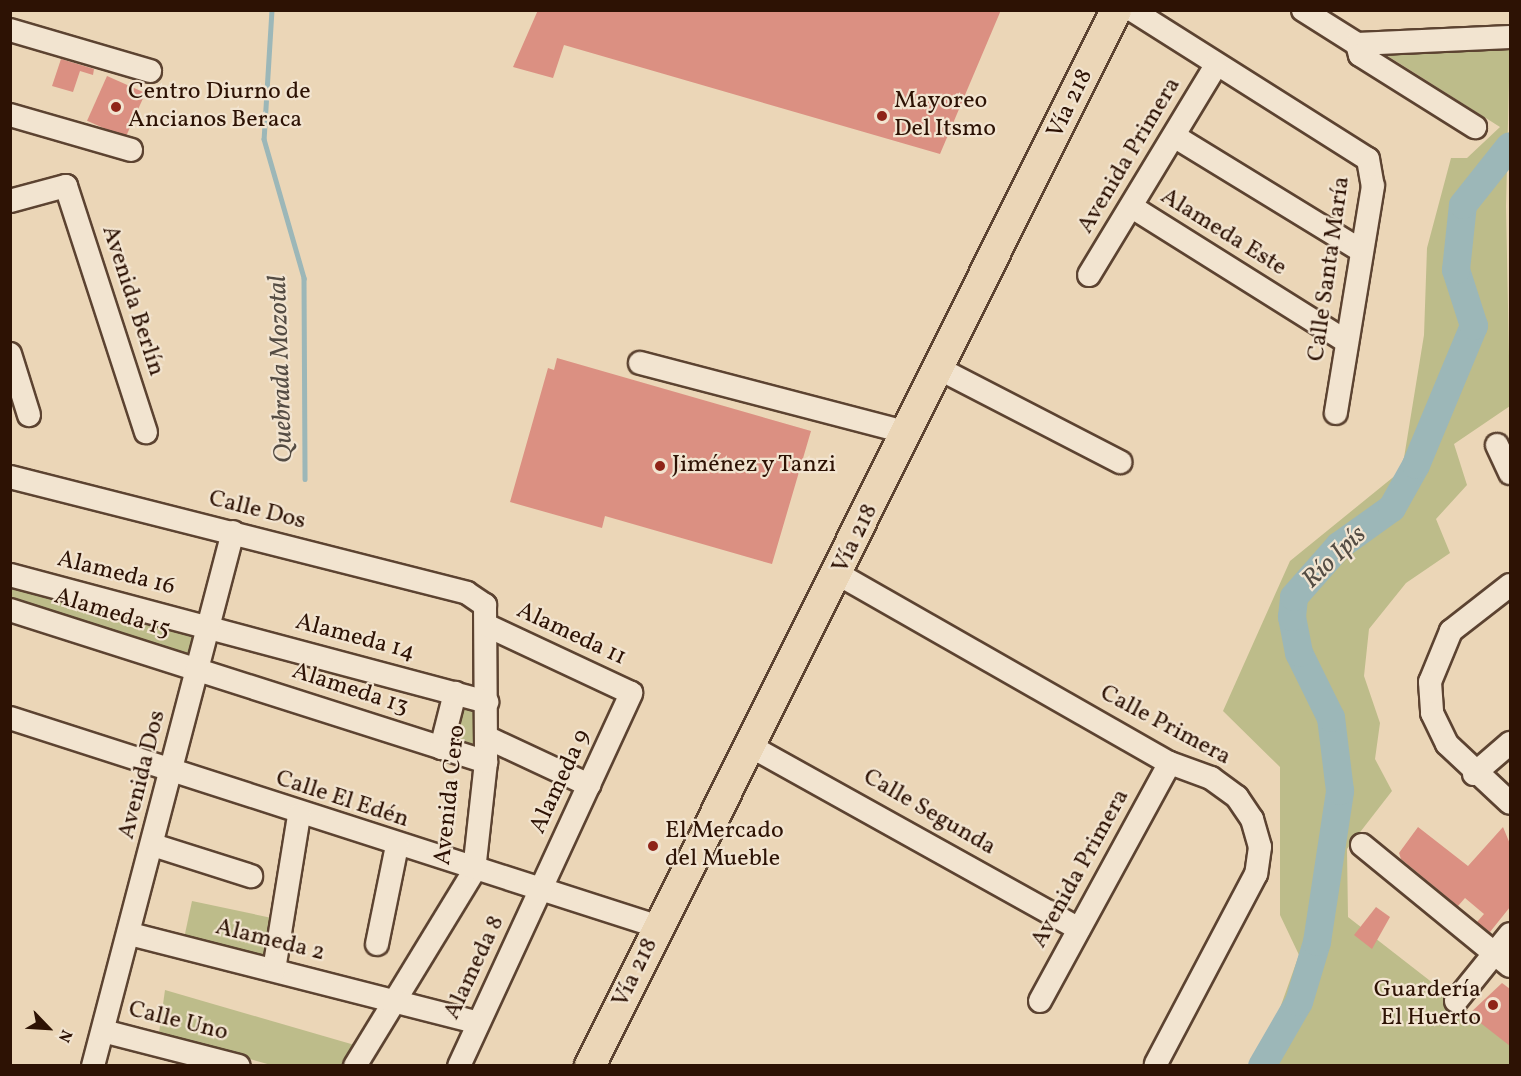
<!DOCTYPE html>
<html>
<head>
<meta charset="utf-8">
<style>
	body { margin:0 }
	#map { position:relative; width:1521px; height:1076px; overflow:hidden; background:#ebd6b7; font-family:Vollkorn,serif }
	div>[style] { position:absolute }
	.green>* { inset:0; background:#bdbc8a; transform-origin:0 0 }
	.stream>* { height:4.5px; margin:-2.25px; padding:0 2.25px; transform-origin:2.25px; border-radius:2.25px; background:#9cb7b8 }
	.river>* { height:28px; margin:-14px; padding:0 14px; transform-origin:14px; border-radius:14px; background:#9cb7b8 }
	.building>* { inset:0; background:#db9082; transform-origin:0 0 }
	.roads { filter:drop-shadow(2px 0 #5c4331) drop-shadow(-2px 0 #5c4331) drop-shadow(0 2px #5c4331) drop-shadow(0 -2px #5c4331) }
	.minor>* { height:22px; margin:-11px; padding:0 11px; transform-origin:11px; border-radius:11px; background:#f2e4d0 }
	.major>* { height:30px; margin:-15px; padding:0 15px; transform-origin:15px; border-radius:15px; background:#ebd6b7 }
	.dots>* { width:16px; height:16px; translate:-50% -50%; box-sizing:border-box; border:3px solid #f2e4d0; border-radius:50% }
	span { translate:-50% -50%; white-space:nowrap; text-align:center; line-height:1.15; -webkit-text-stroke:4.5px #f2e4d0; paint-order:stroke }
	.poi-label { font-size:24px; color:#2d1204 }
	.left { translate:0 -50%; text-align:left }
	.right { translate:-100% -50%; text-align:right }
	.street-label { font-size:24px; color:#2d1204 }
	.water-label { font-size:26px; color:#544c43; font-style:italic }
	.frame { position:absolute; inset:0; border:12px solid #2d1204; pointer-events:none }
	.north { position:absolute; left:18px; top:998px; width:60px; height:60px; -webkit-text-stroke:4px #f2e4d0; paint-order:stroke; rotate:115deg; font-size:16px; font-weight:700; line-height:24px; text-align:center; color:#2d1204 }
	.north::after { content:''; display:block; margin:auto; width:21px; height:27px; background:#2d1204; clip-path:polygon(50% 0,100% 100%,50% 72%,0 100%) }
</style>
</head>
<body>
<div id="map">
	<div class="green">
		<div style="clip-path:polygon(1510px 39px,1506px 206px,1510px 406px,1454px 444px,1467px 485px,1436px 519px,1450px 553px,1406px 583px,1369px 629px,1364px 676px,1380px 723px,1375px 759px,1392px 791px,1347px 849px,1348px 917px,1510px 1043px,1510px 1065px,1249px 1065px,1275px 1022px,1299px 955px,1280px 915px,1280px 767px,1223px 711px,1290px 561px,1402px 470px,1424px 335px,1427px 248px,1451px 158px,1467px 158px,1500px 127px,1372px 46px)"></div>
		<div style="clip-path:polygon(10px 580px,202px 629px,194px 662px,11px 605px)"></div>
		<div style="clip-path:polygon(457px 697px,482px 704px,481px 758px,445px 746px)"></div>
		<div style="left:192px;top:901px;width:84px;height:41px;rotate:12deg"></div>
		<div style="clip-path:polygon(165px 990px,358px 1046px,346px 1065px,271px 1065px,159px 1033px)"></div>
	</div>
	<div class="stream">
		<div style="left:272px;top:10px;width:129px;rotate:93.5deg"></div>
		<div style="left:264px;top:139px;width:145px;rotate:73.9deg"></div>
		<div style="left:304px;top:278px;width:201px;rotate:89.7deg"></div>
	</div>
	<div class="river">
		<div style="left:1262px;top:1066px;width:74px;rotate:-60deg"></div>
		<div style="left:1299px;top:1002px;width:63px;rotate:-73.3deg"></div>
		<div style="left:1317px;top:942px;width:153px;rotate:-81.3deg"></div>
		<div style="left:1340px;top:791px;width:74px;rotate:-97deg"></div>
		<div style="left:1331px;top:718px;width:72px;rotate:-116.2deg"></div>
		<div style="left:1299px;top:653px;width:37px;rotate:-101deg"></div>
		<div style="left:1292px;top:617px;width:20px;rotate:-84deg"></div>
		<div style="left:1294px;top:597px;width:68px;rotate:-48.6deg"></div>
		<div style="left:1339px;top:546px;width:65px;rotate:-35.6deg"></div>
		<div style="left:1392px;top:508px;width:49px;rotate:-60.8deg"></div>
		<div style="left:1416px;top:465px;width:151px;rotate:-67.4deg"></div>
		<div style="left:1474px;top:326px;width:59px;rotate:-107.8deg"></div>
		<div style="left:1456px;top:270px;width:65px;rotate:-83.9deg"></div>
		<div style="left:1463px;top:205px;width:75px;rotate:-51.5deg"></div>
	</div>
	<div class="building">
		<div style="clip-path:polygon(538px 10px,1001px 10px,940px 154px,564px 45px,553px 78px,513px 67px)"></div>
		<div style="clip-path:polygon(61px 59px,94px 69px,93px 75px,80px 71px,73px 92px,52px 86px)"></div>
		<div style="left:107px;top:76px;width:42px;height:49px;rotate:24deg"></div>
		<div style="clip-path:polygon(557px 358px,811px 431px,772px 564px,605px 516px,602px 528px,510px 502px,548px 368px,554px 370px)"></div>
		<div style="clip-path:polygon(1418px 827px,1468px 866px,1503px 827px,1510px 844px,1510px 907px,1490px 932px,1477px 922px,1484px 914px,1465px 898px,1458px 906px,1401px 859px,1399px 853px)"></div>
		<div style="clip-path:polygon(1376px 907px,1390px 917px,1372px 949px,1354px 935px)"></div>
		<div style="clip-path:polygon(1502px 983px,1510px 989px,1510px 1046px,1469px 1014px)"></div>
	</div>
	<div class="roads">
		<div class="minor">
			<div style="left:1132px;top:10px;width:279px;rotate:32.3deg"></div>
			<div style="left:1368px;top:159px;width:27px;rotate:80deg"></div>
			<div style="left:1373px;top:186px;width:230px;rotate:99.3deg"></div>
			<div style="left:1303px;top:10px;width:64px;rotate:32.2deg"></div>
			<div style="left:10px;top:30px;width:146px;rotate:16.3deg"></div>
			<div style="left:1357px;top:44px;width:153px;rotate:-2.6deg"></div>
			<div style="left:1357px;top:44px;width:11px;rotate:75deg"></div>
			<div style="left:1360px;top:55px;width:136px;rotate:32.1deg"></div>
			<div style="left:10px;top:115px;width:126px;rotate:16.1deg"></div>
			<div style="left:1174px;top:136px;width:220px;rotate:31.5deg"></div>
			<div style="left:10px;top:201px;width:58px;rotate:-15deg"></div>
			<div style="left:66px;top:186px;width:259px;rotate:72deg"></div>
			<div style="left:1132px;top:207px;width:254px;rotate:32.1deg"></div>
			<div style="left:1089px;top:275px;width:245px;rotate:-58.8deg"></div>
			<div style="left:10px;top:354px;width:64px;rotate:72.7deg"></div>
			<div style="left:640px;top:363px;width:277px;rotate:14.6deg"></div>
			<div style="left:940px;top:369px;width:203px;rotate:27.3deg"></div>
			<div style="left:1497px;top:445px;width:31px;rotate:65deg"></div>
			<div style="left:10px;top:477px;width:471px;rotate:14.2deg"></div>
			<div style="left:467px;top:593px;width:22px;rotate:34deg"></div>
			<div style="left:485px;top:605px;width:157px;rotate:89.6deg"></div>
			<div style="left:486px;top:762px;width:110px;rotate:96.3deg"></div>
			<div style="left:474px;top:871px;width:228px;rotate:121.4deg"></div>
			<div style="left:838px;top:574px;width:382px;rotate:29.7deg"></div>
			<div style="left:1170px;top:763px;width:44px;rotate:20.1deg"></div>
			<div style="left:1211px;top:778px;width:32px;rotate:36deg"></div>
			<div style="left:1237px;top:797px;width:27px;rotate:56deg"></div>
			<div style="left:1252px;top:819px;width:29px;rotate:74deg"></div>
			<div style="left:1260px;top:847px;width:27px;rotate:98deg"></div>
			<div style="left:1256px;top:874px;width:215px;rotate:117.8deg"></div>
			<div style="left:10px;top:575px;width:494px;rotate:14.9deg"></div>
			<div style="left:1510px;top:585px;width:75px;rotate:142.1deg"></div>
			<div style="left:1451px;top:631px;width:55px;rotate:112.4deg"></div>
			<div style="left:1430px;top:682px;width:31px;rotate:86deg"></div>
			<div style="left:1432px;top:713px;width:34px;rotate:64deg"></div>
			<div style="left:1447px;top:744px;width:86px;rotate:43.1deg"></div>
			<div style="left:10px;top:610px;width:500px;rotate:17.7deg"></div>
			<div style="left:10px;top:718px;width:682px;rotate:17.85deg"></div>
			<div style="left:486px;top:737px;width:114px;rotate:25deg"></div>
			<div style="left:752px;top:747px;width:374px;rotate:29.1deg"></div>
			<div style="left:441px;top:748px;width:57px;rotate:-75.7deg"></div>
			<div style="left:1474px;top:774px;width:48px;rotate:-40.7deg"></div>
			<div style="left:153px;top:845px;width:103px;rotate:17.6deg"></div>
			<div style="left:1362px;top:845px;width:191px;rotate:39.3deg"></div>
			<div style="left:130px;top:934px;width:359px;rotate:14.3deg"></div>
			<div style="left:377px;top:944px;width:100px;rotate:-78.5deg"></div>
			<div style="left:274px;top:970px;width:157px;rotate:-80.8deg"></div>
			<div style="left:1040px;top:1001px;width:271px;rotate:-61.4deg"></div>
			<div style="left:1456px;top:1001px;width:86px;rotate:-51.1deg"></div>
			<div style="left:103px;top:1031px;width:140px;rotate:14.4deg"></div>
			<div style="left:93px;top:1066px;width:552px;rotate:-75.31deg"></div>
			<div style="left:459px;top:1066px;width:411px;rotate:-65.2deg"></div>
			<div style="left:631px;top:693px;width:158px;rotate:-154.9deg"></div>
		</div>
		<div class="major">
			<div style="left:590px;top:1066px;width:1180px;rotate:-63.52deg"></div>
		</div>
	</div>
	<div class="dots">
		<div style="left:116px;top:107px;background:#8f2418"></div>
		<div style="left:882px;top:116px;background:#8f2418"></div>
		<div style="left:660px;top:466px;background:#8f2418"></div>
		<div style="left:653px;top:846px;background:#8f2418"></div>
		<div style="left:1493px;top:1005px;background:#8f2418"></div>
	</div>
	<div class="poi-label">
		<span class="left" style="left:128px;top:107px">Centro Diurno de<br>Ancianos Beraca</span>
		<span class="left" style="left:894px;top:116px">Mayoreo<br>Del Itsmo</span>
		<span class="left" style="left:672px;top:466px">Jiménez y Tanzi</span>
		<span class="left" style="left:665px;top:846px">El Mercado<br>del Mueble</span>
		<span class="right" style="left:1481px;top:1005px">Guardería<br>El Huerto</span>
	</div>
	<div class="street-label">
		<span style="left:1071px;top:104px;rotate:-64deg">Vía 218</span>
		<span style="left:1130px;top:156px;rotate:-59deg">Avenida Primera</span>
		<span style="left:1223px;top:233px;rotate:32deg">Alameda Este</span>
		<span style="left:1330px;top:269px;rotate:-82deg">Calle Santa María</span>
		<span style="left:132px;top:301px;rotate:72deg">Avenida Berlín</span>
		<span style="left:257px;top:511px;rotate:14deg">Calle Dos</span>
		<span style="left:856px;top:539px;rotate:-64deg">Vía 218</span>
		<span style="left:116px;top:574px;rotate:14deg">Alameda 16</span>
		<span style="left:112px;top:614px;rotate:17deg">Alameda 15</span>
		<span style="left:571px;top:635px;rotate:25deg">Alameda 11</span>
		<span style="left:355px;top:638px;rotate:15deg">Alameda 14</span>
		<span style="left:350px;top:690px;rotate:18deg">Alameda 13</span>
		<span style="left:1165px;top:726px;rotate:28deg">Calle Primera</span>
		<span style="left:143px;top:775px;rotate:-76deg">Avenida Dos</span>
		<span style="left:561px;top:782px;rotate:-65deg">Alameda 9</span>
		<span style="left:451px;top:795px;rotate:-84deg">Avenida Cero</span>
		<span style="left:342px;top:800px;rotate:18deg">Calle El Edén</span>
		<span style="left:929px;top:813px;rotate:30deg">Calle Segunda</span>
		<span style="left:1081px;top:869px;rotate:-61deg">Avenida Primera</span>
		<span style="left:270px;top:941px;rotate:14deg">Alameda 2</span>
		<span style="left:475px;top:968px;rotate:-65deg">Alameda 8</span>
		<span style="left:636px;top:973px;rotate:-64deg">Vía 218</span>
		<span style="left:178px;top:1022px;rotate:14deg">Calle Uno</span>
	</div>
	<div class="water-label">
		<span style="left:282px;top:369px;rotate:-92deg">Quebrada Mozotal</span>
		<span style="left:1335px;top:558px;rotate:-44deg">Río Ipís</span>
	</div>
	<div class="frame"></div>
	<div class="north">N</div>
</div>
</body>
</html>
